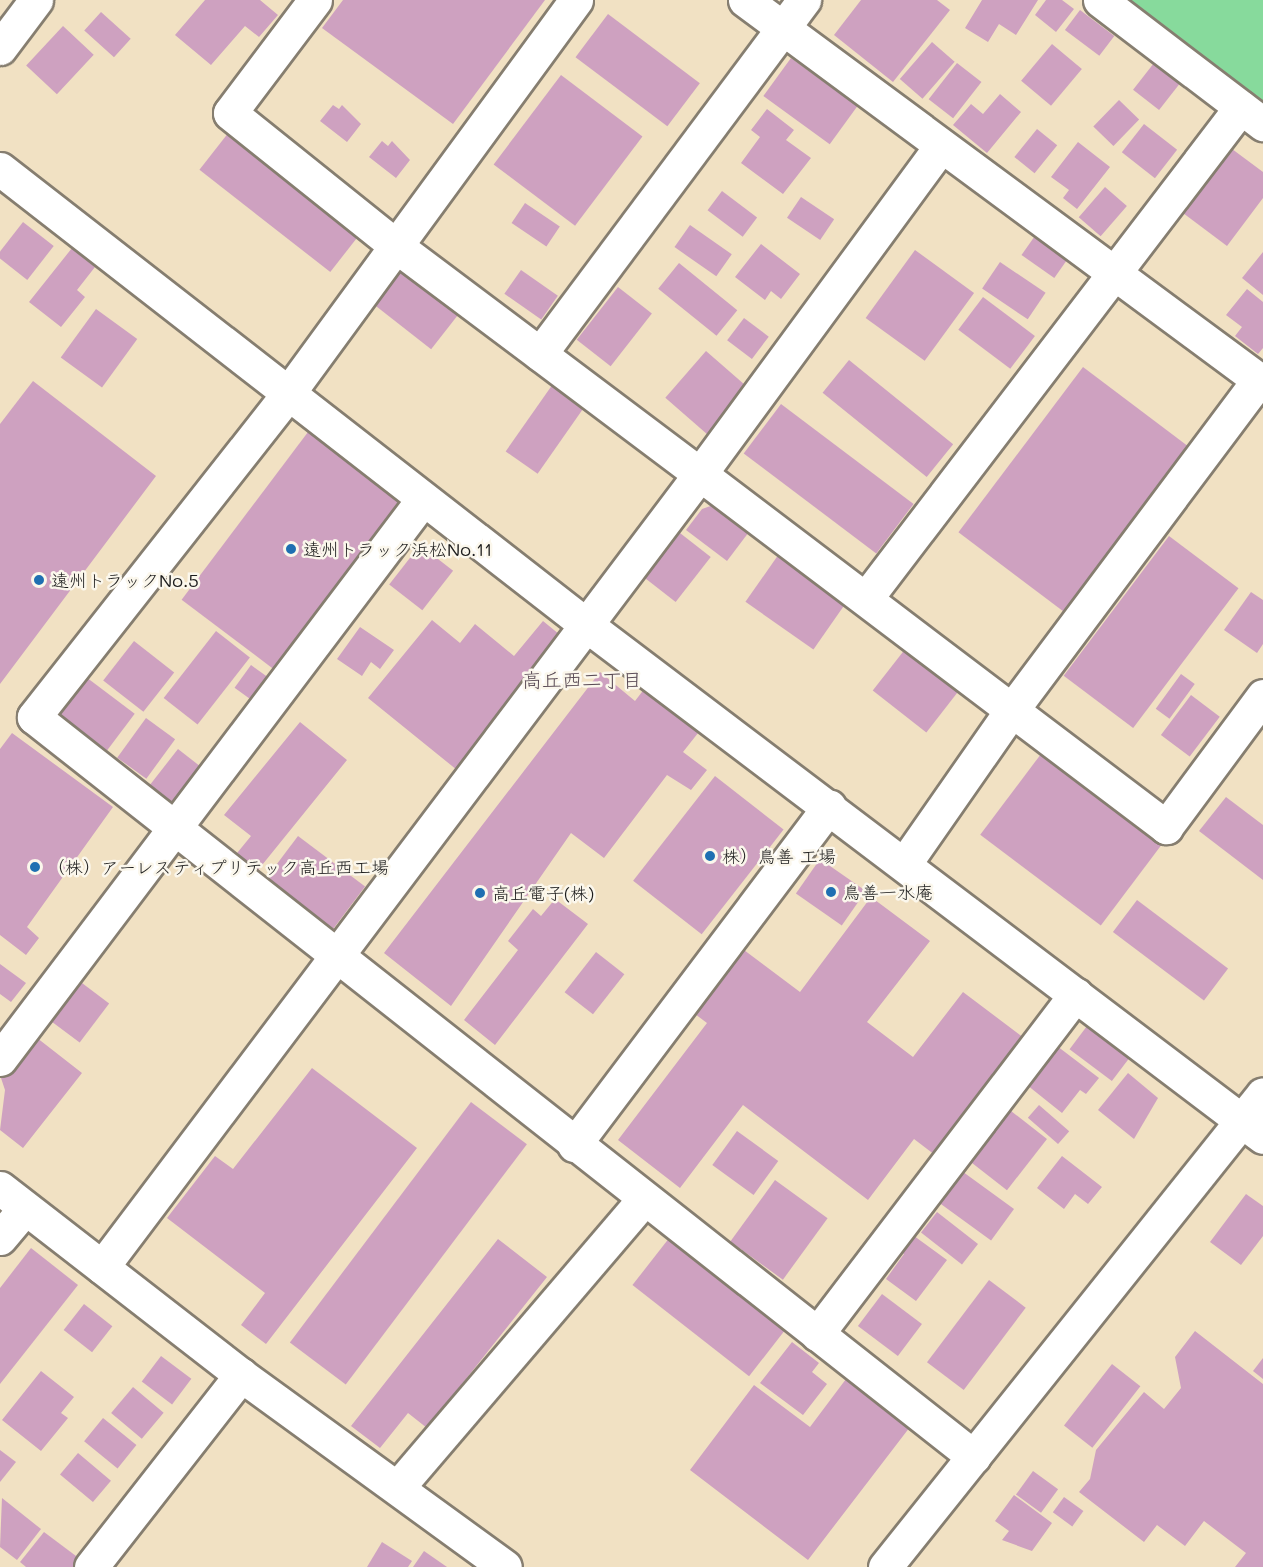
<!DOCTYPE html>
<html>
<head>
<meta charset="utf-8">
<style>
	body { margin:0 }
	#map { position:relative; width:1263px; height:1567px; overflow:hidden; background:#f1e1c3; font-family:Mali,"Klee One",sans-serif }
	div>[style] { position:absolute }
	.green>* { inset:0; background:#87da9c }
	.building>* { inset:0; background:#cea1c0; transform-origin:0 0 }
	.roads { filter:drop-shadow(2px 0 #867e70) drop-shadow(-2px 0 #867e70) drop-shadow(0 2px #867e70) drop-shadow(0 -2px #867e70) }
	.minor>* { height:33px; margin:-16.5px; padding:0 16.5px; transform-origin:16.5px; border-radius:16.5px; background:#fff }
	.dots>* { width:16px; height:16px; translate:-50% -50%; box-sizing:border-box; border:3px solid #fbf7ec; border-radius:50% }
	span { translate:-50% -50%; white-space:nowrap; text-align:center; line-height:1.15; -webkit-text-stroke:5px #fbf7ec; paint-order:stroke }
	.poi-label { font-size:18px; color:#1c1c1c }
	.left { translate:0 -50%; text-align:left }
	.neighbourhood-label { font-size:20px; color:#5a4b55 }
</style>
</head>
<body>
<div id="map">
	<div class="green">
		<div style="clip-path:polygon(1123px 0,1263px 0,1263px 106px)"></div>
	</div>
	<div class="building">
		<div style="clip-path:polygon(205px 0,260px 0,278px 15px,259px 37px,245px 26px,211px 65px,175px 35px)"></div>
		<div style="clip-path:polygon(343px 0,545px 0,453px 124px,322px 28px)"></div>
		<div style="clip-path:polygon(861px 0,937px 0,950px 10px,893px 82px,834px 35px)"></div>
		<div style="clip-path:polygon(982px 0,1038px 0,1016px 35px,999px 24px,988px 42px,965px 28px)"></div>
		<div style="clip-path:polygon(1046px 0,1062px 0,1074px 9px,1056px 32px,1035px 15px)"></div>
		<div style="left:1080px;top:10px;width:43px;height:25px;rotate:37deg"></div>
		<div style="left:101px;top:12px;width:40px;height:25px;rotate:42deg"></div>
		<div style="left:608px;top:14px;width:115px;height:54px;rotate:37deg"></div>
		<div style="left:63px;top:26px;width:42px;height:54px;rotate:43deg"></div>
		<div style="left:932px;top:42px;width:30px;height:49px;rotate:41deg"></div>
		<div style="left:1052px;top:44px;width:39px;height:48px;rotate:40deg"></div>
		<div style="left:791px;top:58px;width:82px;height:47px;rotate:36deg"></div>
		<div style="left:957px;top:63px;width:31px;height:46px;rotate:38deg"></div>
		<div style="left:1154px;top:63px;width:33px;height:34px;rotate:38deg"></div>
		<div style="left:561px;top:75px;width:102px;height:112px;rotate:37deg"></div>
		<div style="clip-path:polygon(1000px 94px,1021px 112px,987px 153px,953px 125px,971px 104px,983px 114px)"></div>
		<div style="left:1119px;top:100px;width:28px;height:37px;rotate:44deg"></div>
		<div style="clip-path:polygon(333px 105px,339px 109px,342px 105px,361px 124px,347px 142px,320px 121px)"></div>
		<div style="clip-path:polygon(767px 109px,794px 130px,786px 140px,811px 158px,783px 194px,741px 163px,760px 137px,751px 130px)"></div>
		<div style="left:1144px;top:124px;width:42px;height:36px;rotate:38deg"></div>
		<div style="left:1037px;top:129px;width:26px;height:36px;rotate:39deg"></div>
		<div style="left:229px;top:132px;width:166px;height:48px;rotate:38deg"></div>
		<div style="clip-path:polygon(382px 141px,388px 146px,392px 141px,410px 160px,396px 178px,369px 157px)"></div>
		<div style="clip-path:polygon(1078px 142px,1110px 167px,1077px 209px,1063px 198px,1069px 190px,1051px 177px)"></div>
		<div style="clip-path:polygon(1228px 146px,1263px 172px,1263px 198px,1227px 246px,1179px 210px)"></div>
		<div style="left:1105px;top:187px;width:29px;height:40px;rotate:41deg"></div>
		<div style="left:722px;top:191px;width:44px;height:24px;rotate:37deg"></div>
		<div style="left:801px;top:197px;width:40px;height:25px;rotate:34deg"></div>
		<div style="left:525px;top:203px;width:42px;height:24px;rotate:34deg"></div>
		<div style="left:23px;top:222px;width:39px;height:43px;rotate:38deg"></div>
		<div style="left:690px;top:225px;width:51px;height:27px;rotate:35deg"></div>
		<div style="left:1037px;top:233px;width:40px;height:27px;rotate:35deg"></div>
		<div style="clip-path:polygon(761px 244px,800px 274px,781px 299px,771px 291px,765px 300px,735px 277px)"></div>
		<div style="clip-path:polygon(72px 248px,95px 267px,77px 290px,85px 297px,61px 327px,29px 302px)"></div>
		<div style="left:915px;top:250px;width:73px;height:84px;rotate:36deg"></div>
		<div style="clip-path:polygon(1263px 252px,1263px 295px,1242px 278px)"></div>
		<div style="left:1000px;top:262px;width:55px;height:32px;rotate:34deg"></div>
		<div style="left:679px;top:263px;width:75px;height:33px;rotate:39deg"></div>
		<div style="left:400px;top:264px;width:77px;height:48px;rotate:38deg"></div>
		<div style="left:521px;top:270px;width:45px;height:29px;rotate:35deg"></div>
		<div style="left:618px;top:287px;width:43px;height:67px;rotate:38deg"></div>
		<div style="clip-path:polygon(1247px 289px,1263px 302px,1263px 348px,1258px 354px,1235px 336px,1242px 327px,1226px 315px)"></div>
		<div style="left:983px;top:297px;width:65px;height:41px;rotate:37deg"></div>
		<div style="left:96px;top:309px;width:51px;height:60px;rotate:36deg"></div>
		<div style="left:744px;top:318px;width:31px;height:28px;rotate:37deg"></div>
		<div style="left:706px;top:351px;width:57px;height:62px;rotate:41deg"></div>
		<div style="left:849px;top:360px;width:134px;height:42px;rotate:39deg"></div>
		<div style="left:1083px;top:367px;width:132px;height:207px;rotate:37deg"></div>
		<div style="clip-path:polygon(33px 381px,156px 476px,0 684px,0 424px)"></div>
		<div style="left:555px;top:381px;width:39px;height:86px;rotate:35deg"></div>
		<div style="left:781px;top:404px;width:166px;height:62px;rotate:37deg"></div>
		<div style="left:308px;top:432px;width:117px;height:210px;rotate:37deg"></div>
		<div style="clip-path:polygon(725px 501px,755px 524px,727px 561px,686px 530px,702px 509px)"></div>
		<div style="left:680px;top:533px;width:39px;height:57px;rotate:38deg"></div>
		<div style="left:1169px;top:536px;width:87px;height:175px;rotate:37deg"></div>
		<div style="left:420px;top:545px;width:42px;height:50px;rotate:38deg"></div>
		<div style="left:781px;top:551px;width:83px;height:62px;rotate:35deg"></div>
		<div style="clip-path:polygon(1251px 592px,1263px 600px,1263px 644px,1257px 653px,1224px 630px)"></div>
		<div style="clip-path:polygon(432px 620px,460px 643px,475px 624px,514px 656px,543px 621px,565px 639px,457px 770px,368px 698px)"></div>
		<div style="clip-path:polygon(360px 627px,394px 650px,380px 669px,371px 662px,362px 676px,337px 659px)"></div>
		<div style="left:216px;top:631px;width:43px;height:85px;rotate:38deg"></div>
		<div style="left:134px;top:641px;width:51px;height:50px;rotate:38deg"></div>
		<div style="left:906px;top:648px;width:68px;height:54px;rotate:38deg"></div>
		<div style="left:251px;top:665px;width:27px;height:28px;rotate:36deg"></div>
		<div style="clip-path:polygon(600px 672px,635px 701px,645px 688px,702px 728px,683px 752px,707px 770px,691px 790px,667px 775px,604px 858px,571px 833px,451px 1006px,384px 953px)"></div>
		<div style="left:82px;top:674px;width:66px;height:46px;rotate:37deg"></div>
		<div style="left:1181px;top:674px;width:17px;height:43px;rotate:36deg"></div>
		<div style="left:1191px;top:695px;width:36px;height:50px;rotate:37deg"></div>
		<div style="left:146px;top:718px;width:36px;height:49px;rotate:36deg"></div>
		<div style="clip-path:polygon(300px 722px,347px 760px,254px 875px,233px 858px,251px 836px,224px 815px)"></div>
		<div style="clip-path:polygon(12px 733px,113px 807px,27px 927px,39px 938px,26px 955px,0 935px,0 749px)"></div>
		<div style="left:178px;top:749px;width:33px;height:47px;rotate:38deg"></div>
		<div style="left:1041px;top:754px;width:151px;height:101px;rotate:37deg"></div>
		<div style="left:715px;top:776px;width:87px;height:133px;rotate:38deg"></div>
		<div style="clip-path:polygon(1226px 797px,1263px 825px,1263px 880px,1199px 831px)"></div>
		<div style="left:298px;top:836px;width:84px;height:61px;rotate:37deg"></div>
		<div style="left:820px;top:859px;width:56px;height:42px;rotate:35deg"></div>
		<div style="clip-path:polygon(871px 897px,930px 941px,867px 1022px,913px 1057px,963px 992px,1024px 1038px,935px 1155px,914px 1139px,868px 1200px,743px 1105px,680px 1188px,618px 1140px,707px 1023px,691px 1011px,740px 947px,800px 992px)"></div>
		<div style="clip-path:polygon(555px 899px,588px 924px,495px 1045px,464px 1020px,518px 950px,508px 941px,533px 909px,541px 916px)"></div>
		<div style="left:1137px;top:900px;width:114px;height:40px;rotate:37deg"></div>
		<div style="left:596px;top:952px;width:36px;height:51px;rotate:38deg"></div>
		<div style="clip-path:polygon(0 964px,26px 983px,11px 1002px,0 994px)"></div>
		<div style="left:78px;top:980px;width:39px;height:49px;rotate:37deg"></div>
		<div style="left:1087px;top:1026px;width:53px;height:29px;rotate:37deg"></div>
		<div style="clip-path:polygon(32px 1034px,82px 1073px,23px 1148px,0 1130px,5px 1090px,0 1075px)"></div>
		<div style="clip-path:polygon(1057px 1046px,1099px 1078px,1086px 1094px,1080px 1090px,1062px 1113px,1027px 1085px)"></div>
		<div style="clip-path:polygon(312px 1068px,417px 1148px,266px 1344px,241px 1325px,265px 1293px,167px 1218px,215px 1156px,233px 1169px)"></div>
		<div style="clip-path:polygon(1128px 1073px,1158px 1098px,1134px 1139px,1098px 1110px)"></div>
		<div style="left:471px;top:1102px;width:70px;height:301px;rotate:37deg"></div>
		<div style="left:1039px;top:1105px;width:40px;height:17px;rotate:41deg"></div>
		<div style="left:1006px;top:1107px;width:52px;height:65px;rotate:38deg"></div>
		<div style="left:737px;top:1131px;width:51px;height:42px;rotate:36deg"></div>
		<div style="clip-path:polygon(1062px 1156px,1102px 1187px,1088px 1204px,1075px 1194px,1064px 1209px,1037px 1188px)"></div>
		<div style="left:959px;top:1169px;width:68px;height:39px;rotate:36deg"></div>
		<div style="left:775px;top:1180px;width:65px;height:76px;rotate:36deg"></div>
		<div style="clip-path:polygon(1246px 1194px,1263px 1206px,1263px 1236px,1241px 1265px,1210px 1242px)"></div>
		<div style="left:937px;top:1212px;width:52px;height:26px;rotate:38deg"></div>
		<div style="clip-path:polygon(910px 1233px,947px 1260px,916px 1301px,886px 1279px,904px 1254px,898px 1249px)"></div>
		<div style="left:670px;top:1237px;width:148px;height:61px;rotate:38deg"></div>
		<div style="clip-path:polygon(498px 1239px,547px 1277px,427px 1428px,408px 1413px,380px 1448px,351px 1426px)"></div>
		<div style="clip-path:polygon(31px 1248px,78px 1285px,0 1384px,0 1288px)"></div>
		<div style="left:989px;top:1280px;width:46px;height:103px;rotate:37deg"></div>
		<div style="left:882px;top:1294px;width:50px;height:40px;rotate:37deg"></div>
		<div style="left:84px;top:1304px;width:36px;height:33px;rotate:38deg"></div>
		<div style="clip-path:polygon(1195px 1331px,1263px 1384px,1263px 1567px,1235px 1567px,1246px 1553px,1204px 1521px,1185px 1546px,1157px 1525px,1144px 1542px,1079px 1492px,1090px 1479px,1096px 1450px,1144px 1392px,1164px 1409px,1181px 1388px,1175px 1357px)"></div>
		<div style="clip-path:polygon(792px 1342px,819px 1363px,812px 1372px,827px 1384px,803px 1415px,760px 1383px)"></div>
		<div style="left:161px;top:1356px;width:38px;height:32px;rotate:37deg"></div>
		<div style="clip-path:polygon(1263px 1358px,1263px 1379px,1253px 1371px)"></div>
		<div style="left:1112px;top:1364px;width:36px;height:78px;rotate:38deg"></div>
		<div style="clip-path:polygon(41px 1371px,74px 1397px,61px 1413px,68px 1418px,41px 1451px,2px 1420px)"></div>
		<div style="clip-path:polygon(849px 1375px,913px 1423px,808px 1560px,690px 1470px,754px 1385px,810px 1427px)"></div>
		<div style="left:133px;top:1387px;width:40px;height:34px;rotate:40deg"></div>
		<div style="left:103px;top:1418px;width:43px;height:30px;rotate:39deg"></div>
		<div style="clip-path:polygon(0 1450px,16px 1462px,0 1482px)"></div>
		<div style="left:78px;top:1453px;width:43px;height:28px;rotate:40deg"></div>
		<div style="left:1033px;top:1471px;width:31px;height:29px;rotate:36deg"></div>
		<div style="clip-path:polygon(1014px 1495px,1052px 1523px,1032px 1551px,1002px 1540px,1009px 1531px,995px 1521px)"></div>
		<div style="left:1064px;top:1497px;width:24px;height:19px;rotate:36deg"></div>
		<div style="clip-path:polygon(2px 1498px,41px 1529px,17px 1560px,0 1547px)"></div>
		<div style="clip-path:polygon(44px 1532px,84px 1562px,80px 1567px,26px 1567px,20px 1562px)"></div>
		<div style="clip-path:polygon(382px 1542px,412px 1561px,408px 1567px,367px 1567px)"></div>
		<div style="clip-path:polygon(424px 1551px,447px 1567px,413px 1567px)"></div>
	</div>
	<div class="roads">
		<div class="minor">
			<div style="left:315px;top:0;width:141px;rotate:127deg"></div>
			<div style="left:230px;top:113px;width:213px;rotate:38.7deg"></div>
			<div style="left:396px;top:246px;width:380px;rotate:36.9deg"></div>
			<div style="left:700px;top:474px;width:407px;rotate:-53.7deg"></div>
			<div style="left:576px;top:0;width:488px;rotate:126.2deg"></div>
			<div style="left:288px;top:394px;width:411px;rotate:128.2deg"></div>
			<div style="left:34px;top:717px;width:1196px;rotate:38.21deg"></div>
			<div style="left:745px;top:0;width:644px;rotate:36.48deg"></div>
			<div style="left:1100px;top:0;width:205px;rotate:37.3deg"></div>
			<div style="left:0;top:48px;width:60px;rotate:-53.1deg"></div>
			<div style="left:0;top:169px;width:746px;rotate:37.87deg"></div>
			<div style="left:589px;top:627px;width:845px;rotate:37.11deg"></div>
			<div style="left:540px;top:354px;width:442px;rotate:-53.3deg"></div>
			<div style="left:867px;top:597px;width:616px;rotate:-52.65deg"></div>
			<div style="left:905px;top:863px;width:185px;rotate:-55.1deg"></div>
			<div style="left:1011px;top:711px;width:414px;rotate:-53.2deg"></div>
			<div style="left:0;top:1059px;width:702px;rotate:-52.93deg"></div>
			<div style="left:574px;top:1145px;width:424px;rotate:-53deg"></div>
			<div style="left:0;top:1188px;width:305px;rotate:37.8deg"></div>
			<div style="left:241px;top:1375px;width:326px;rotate:36deg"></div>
			<div style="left:0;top:1238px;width:39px;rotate:-50deg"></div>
			<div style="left:102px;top:1267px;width:993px;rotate:-52.98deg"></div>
			<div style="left:700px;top:474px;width:585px;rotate:37.14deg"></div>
			<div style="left:1166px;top:827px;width:163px;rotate:-53.5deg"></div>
			<div style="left:817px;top:1334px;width:427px;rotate:-52.7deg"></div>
			<div style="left:398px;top:1487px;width:379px;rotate:-49.5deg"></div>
			<div style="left:91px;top:1567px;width:244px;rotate:-52deg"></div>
			<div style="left:885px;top:1567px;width:605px;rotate:-51.37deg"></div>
		</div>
	</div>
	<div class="dots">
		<div style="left:291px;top:549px;background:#1f6fb2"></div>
		<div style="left:39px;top:580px;background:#1f6fb2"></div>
		<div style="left:710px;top:856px;background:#1f6fb2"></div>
		<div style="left:35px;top:867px;background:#1f6fb2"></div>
		<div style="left:831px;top:892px;background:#1f6fb2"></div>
		<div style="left:480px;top:893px;background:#1f6fb2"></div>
	</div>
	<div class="poi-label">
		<span class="left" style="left:303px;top:549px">遠州トラック浜松No.11</span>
		<span class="left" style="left:51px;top:580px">遠州トラックNo.5</span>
		<span class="left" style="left:722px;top:856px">株）鳥善 工場</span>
		<span class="left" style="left:47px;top:867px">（株）アーレスティプリテック高丘西工場</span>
		<span class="left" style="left:843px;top:892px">鳥善一水庵</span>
		<span class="left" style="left:492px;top:893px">高丘電子(株)</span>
	</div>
	<div class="neighbourhood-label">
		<span style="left:582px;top:679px">高丘西二丁目</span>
	</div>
</div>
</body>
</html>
